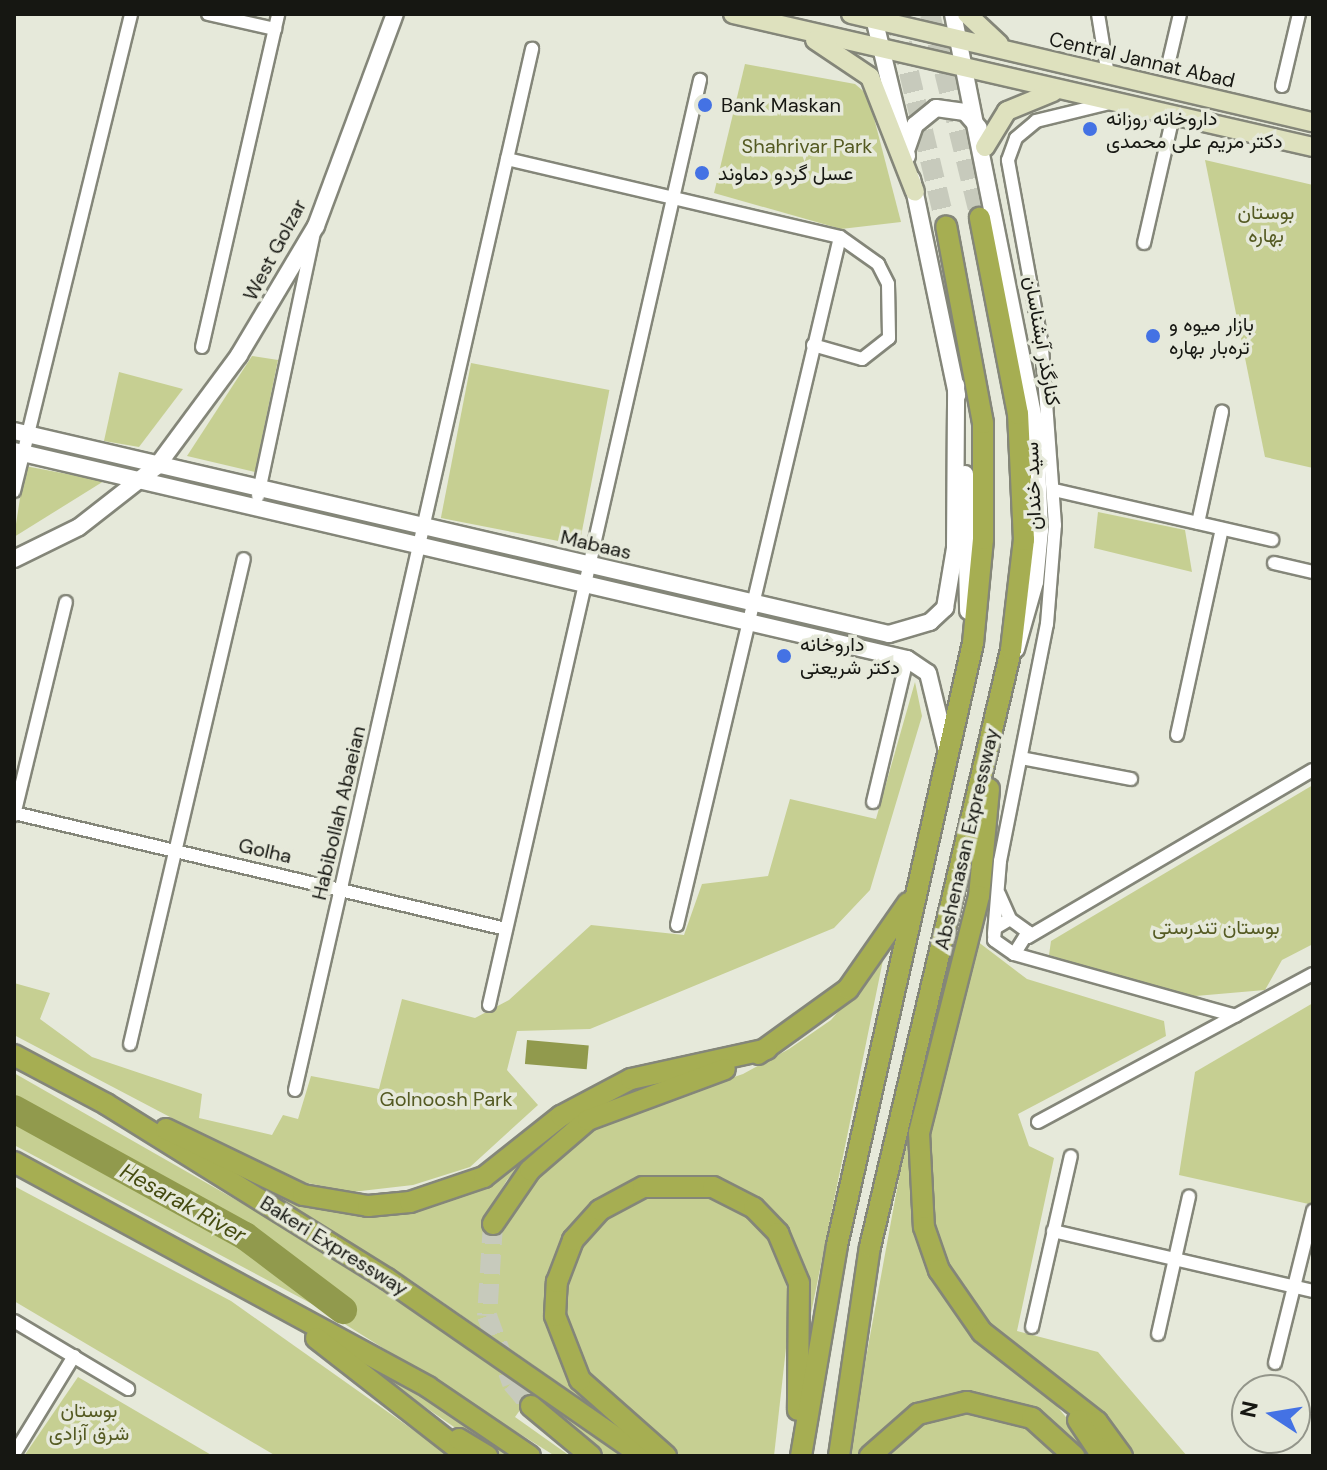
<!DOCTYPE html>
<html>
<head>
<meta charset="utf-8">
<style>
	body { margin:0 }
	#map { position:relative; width:1327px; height:1470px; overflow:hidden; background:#e6e9da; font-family:"DM Sans",Vazirmatn,sans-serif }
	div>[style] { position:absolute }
	.green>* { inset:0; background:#c6cf92; transform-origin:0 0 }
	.water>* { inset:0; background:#919a4d; transform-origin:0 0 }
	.river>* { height:28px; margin:-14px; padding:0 14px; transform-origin:14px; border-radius:14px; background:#919a4d }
	.trunk-tunnel>* { height:20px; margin-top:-10px; transform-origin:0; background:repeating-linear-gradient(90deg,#c7cabc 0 20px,transparent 0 30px) }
	.roads { filter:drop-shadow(2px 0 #848679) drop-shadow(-2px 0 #848679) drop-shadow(0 2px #848679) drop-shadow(0 -2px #848679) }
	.minor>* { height:12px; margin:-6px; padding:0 6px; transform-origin:6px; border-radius:6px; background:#fff }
	.tertiary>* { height:16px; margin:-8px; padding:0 8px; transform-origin:8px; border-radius:8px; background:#fff }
	.secondary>* { height:18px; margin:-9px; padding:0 9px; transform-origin:9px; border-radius:9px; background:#dee1be }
	.trunk>* { height:20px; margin:-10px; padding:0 10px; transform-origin:10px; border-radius:10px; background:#a6ae52 }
	.dots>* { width:22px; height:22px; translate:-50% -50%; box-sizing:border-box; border:4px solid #e6e9da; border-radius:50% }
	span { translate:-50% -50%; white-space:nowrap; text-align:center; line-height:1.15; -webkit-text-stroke:7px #e6e9da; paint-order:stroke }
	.street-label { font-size:20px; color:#161712 }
	.poi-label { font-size:20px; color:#161712 }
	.left { translate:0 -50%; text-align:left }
	.park-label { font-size:20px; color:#545a22 }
	.water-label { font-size:22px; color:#454b10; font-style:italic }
	.frame { position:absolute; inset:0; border:16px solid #161712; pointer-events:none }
	.north { position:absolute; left:1231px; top:1374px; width:80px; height:80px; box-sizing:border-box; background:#e6e9da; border:2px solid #93958a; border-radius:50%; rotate:282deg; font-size:22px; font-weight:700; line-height:32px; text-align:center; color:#161712 }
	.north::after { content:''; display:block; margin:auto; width:28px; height:36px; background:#4472e4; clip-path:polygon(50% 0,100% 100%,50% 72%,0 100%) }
</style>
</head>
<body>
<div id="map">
	<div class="green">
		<div style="clip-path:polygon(745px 64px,855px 84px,868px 95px,901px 222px,841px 229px,714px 193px)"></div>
		<div style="clip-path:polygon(1205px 160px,1313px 185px,1313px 468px,1265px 457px)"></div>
		<div style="clip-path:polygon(252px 356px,278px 360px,255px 472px,187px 456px)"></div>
		<div style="left:471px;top:363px;width:141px;height:158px;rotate:11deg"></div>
		<div style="clip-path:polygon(119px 372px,183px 389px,139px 447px,104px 441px)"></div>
		<div style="clip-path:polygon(25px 466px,104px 481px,14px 537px)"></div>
		<div style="clip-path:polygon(1098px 512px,1185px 530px,1192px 572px,1094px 548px)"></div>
		<div style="clip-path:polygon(915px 682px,922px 716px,870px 890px,834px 928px,590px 1029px,517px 1031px,507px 1070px,538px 1105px,470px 1167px,413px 1185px,352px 1192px,288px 1179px,14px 1035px,14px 983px,50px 993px,40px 1019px,92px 1057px,202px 1094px,199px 1118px,272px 1135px,283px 1115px,298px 1119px,311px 1076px,379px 1089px,402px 999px,475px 1018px,509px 1000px,591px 925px,684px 935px,702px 884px,768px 876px,790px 799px,876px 819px)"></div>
		<div style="clip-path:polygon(1313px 785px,1313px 944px,1282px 960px,1265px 990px,1184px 997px,1049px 955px,1051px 941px)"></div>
		<div style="clip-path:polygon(973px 938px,1027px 979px,1164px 1021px,1166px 1036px,1018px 1114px,1029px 1146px,1054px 1158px,1017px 1331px,1098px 1352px,1187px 1456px,1132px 1456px,1116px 1433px,988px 1329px,949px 1274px,928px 1213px,925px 1145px)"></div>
		<div style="clip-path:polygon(883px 960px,807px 1333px,800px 1261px,706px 1179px,658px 1177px,591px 1209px,551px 1333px,565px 1370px,655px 1450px,411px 1280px,201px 1149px,265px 1186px,422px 1206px,628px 1086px,662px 1083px,606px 1102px,545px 1144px,507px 1180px,482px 1223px,503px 1232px,535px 1178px,593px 1125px,743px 1074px,789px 1049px,831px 1020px)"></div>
		<div style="clip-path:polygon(1313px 1003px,1313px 1205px,1179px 1175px,1195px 1072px)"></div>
		<div style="clip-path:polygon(14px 1073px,266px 1217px,476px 1351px,621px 1456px,606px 1456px,531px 1395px,515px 1417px,570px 1456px,555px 1456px,316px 1306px,14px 1145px)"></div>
		<div style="clip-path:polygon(910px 1118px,910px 1171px,925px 1246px,1098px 1456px,1082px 1456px,1033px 1410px,972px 1395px,901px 1416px,864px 1456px,848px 1456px)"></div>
		<div style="clip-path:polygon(14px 1186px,231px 1301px,450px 1456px,276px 1456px,14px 1301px)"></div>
		<div style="clip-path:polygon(665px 1188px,733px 1201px,773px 1236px,791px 1303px,774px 1456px,678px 1456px,627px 1420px,584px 1377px,563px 1327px,568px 1263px,604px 1213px)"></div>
		<div style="clip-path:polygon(315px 1331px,423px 1398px,512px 1456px,496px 1456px)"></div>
		<div style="clip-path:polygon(78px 1377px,213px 1456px,24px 1456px)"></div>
		<div style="clip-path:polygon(959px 1408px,1013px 1416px,1067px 1456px,876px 1456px,904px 1429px)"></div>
	</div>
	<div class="water">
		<div style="left:527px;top:1040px;width:62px;height:24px;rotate:5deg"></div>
	</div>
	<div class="river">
		<div style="left:14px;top:1109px;width:264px;rotate:28.8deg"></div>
		<div style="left:245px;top:1236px;width:123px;rotate:37.1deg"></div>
	</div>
	<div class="trunk-tunnel">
		<div style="left:895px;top:14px;width:218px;rotate:76.5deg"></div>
		<div style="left:930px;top:14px;width:210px;rotate:76.2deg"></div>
		<div style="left:493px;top:1224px;width:92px;rotate:93.7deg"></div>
		<div style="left:487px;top:1316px;width:72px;rotate:69.5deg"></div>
		<div style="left:512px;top:1383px;width:30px;rotate:50deg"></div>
	</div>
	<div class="roads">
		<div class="minor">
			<div style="left:208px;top:14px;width:69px;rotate:12.6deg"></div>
			<div style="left:1098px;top:14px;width:62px;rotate:80.7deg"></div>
			<div style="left:1169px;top:61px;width:48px;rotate:-76.8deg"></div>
			<div style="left:1282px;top:86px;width:74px;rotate:-76.7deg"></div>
			<div style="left:507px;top:159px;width:342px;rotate:13.2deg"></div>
			<div style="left:840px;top:237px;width:47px;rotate:35.4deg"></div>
			<div style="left:878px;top:264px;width:22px;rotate:63deg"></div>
			<div style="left:888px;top:284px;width:54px;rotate:88.9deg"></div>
			<div style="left:889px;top:338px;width:34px;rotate:142deg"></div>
			<div style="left:862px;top:359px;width:51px;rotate:-164.1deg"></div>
			<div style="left:1144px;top:243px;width:130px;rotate:-77.1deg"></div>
			<div style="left:202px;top:347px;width:342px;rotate:-77.1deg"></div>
			<div style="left:1054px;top:490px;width:224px;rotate:12.9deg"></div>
			<div style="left:14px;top:491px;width:491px;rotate:-76.2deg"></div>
			<div style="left:258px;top:496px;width:265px;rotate:-78deg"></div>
			<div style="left:1198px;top:523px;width:114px;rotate:-77.8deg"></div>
			<div style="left:1274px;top:563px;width:40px;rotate:13deg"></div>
			<div style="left:1177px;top:735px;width:211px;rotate:-77.7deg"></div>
			<div style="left:1021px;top:758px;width:112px;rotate:10.8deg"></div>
			<div style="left:873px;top:802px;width:147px;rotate:-76.6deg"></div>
			<div style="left:14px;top:813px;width:505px;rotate:13.27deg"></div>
			<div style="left:14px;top:815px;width:219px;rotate:-76.3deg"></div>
			<div style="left:999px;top:894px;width:27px;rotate:66deg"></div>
			<div style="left:1010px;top:919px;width:22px;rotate:36deg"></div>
			<div style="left:1028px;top:932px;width:26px;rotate:122deg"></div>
			<div style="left:1014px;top:954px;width:24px;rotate:-145deg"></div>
			<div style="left:994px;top:940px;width:12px;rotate:-85deg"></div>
			<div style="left:995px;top:928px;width:17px;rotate:-31deg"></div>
			<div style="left:677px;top:925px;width:707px;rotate:-76.67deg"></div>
			<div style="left:994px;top:934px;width:73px;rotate:-85.3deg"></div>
			<div style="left:1000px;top:861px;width:242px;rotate:-78.8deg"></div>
			<div style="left:1047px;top:624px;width:99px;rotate:-85.4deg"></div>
			<div style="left:1055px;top:525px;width:179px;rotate:-94.2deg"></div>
			<div style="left:1042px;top:346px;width:189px;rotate:-100.4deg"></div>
			<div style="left:1008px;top:160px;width:23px;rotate:-70deg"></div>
			<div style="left:1016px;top:138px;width:26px;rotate:-40deg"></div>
			<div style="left:1036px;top:121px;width:72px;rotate:-13.7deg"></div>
			<div style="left:1028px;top:937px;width:330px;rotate:-30.4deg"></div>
			<div style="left:1014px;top:954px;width:230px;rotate:15.6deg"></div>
			<div style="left:489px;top:1005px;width:949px;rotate:-77.15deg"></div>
			<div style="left:130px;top:1044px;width:498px;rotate:-76.8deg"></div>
			<div style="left:295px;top:1090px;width:1068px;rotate:-77.17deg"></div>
			<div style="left:1038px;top:1122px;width:312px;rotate:-28.3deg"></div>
			<div style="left:1053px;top:1231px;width:267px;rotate:13deg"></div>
			<div style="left:14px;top:1321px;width:133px;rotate:30.8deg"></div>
			<div style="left:1032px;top:1327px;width:175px;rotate:-77.2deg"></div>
			<div style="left:1158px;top:1334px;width:141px;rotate:-77.3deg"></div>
			<div style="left:1275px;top:1363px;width:157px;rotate:-76deg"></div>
			<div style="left:14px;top:1454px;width:115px;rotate:-58.5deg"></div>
		</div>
		<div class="tertiary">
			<div style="left:873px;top:14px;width:146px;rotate:76.5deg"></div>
			<div style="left:953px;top:14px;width:417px;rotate:78.7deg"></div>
			<div style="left:1035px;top:423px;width:107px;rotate:87.3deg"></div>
			<div style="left:1040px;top:530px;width:52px;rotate:95.5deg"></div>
			<div style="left:1035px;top:582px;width:70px;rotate:105.8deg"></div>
			<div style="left:907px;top:148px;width:24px;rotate:-71deg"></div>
			<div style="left:915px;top:125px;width:27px;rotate:-39deg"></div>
			<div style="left:936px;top:108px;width:29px;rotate:8deg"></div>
			<div style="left:965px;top:112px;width:21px;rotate:49deg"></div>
			<div style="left:912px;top:179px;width:221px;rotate:78.2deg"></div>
			<div style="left:14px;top:431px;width:898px;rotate:13.06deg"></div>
			<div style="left:889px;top:634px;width:43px;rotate:-16.3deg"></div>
			<div style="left:930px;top:622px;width:21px;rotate:-43deg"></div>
			<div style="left:945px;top:608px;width:61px;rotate:-80.5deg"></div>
			<div style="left:955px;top:548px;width:163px;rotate:-89.6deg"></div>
			<div style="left:14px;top:451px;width:917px;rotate:13.11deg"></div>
			<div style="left:907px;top:659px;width:25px;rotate:34deg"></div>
			<div style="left:928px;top:673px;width:80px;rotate:76.3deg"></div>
			<div style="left:965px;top:474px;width:137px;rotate:88.7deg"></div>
			<div style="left:14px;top:559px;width:72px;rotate:-26.2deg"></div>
			<div style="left:79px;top:527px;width:99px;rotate:-38deg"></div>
			<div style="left:157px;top:466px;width:138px;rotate:-53.5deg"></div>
			<div style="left:239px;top:355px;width:150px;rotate:-59.2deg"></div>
			<div style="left:316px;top:226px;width:226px;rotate:-69.6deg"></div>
		</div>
		<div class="secondary">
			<div style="left:733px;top:14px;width:595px;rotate:12.92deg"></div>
			<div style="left:851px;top:14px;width:474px;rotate:13.2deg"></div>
			<div style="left:967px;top:14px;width:44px;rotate:43.2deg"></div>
			<div style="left:815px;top:40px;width:66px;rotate:33.9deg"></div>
			<div style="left:870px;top:77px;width:123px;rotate:68.6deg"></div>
			<div style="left:985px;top:147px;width:42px;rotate:-58.6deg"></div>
			<div style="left:1007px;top:111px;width:50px;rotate:-22.4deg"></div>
		</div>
		<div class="trunk">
			<div style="left:989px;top:789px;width:107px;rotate:95.3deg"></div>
			<div style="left:979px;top:896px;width:244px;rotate:104.2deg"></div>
			<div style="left:919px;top:1133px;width:94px;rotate:87deg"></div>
			<div style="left:924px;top:1227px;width:46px;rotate:70.8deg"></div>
			<div style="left:939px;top:1270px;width:75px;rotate:55.3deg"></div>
			<div style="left:982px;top:1332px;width:146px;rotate:38deg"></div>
			<div style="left:1097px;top:1422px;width:42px;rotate:53.7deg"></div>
			<div style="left:758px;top:1054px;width:111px;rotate:-35.8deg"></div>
			<div style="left:848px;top:989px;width:105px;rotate:-55.1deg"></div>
			<div style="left:14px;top:1055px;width:104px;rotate:28deg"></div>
			<div style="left:106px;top:1104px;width:331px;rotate:31.9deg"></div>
			<div style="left:387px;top:1279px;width:311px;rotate:34.7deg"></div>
			<div style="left:166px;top:1129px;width:152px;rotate:25.7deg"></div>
			<div style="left:303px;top:1195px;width:66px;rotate:9.6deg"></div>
			<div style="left:368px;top:1206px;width:42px;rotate:-5.4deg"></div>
			<div style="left:410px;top:1202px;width:78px;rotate:-18.7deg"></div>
			<div style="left:484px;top:1177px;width:98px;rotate:-38.4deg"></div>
			<div style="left:561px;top:1116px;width:79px;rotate:-27.9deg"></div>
			<div style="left:631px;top:1079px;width:139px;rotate:-12.4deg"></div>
			<div style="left:14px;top:1162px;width:471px;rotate:28.5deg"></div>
			<div style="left:428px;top:1387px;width:123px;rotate:34.1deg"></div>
			<div style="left:493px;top:1224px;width:65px;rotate:-55.6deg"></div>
			<div style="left:530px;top:1170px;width:77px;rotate:-40.8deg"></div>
			<div style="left:588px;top:1120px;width:146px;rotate:-20.4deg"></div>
			<div style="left:316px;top:1338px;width:192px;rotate:38deg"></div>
			<div style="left:531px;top:1406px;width:78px;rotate:39.8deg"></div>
			<div style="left:1078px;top:1420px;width:43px;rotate:56.3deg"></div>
			<div style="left:459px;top:1439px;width:33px;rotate:31deg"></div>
			<div style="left:666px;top:1456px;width:115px;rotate:-138.5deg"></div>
			<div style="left:580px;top:1380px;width:69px;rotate:-111.3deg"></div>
			<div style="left:555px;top:1316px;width:34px;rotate:-87deg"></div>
			<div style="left:557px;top:1282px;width:45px;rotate:-69.1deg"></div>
			<div style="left:573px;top:1240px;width:40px;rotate:-48deg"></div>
			<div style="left:600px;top:1210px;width:49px;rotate:-28.1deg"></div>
			<div style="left:643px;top:1187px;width:70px"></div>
			<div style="left:713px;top:1187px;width:46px;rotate:27.1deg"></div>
			<div style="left:754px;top:1208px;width:35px;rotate:46deg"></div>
			<div style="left:778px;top:1233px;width:54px;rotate:67.2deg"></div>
			<div style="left:799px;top:1283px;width:127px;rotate:90.5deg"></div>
			<div style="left:801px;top:1456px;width:214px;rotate:-80.3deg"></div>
			<div style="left:837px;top:1245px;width:617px;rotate:-77.27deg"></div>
			<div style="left:973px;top:643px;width:104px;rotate:-84.5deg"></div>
			<div style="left:983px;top:539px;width:116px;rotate:-90deg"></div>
			<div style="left:983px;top:423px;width:200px;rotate:-100.6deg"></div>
			<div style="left:839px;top:1456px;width:211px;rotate:-81.6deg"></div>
			<div style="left:870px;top:1247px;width:613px;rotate:-76.71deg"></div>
			<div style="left:1011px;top:650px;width:111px;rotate:-83.3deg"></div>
			<div style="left:1024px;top:540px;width:126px;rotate:-92.7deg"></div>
			<div style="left:1018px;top:414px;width:200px;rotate:-101deg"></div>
			<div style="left:870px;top:1456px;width:64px;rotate:-41.2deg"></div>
			<div style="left:918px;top:1414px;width:50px;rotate:-13.8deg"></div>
			<div style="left:967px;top:1402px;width:67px;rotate:13.8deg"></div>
			<div style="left:1032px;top:1418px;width:57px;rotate:42.1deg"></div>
		</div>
	</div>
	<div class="dots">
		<div style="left:705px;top:105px;background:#4472e4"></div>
		<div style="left:1090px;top:129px;background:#4472e4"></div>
		<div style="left:702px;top:173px;background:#4472e4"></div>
		<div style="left:1153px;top:336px;background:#4472e4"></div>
		<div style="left:784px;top:656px;background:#4472e4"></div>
	</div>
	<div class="street-label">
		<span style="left:1142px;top:60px;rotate:13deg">Central Jannat Abad</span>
		<span style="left:275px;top:250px;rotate:-62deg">West Golzar</span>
		<span style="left:1042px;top:341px;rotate:80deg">کنارگذر آبشناسان</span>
		<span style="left:1033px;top:486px;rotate:-92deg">سید خندان</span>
		<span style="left:596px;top:545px;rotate:13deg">Mabaas</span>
		<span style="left:339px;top:813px;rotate:-77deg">Habibollah Abaeian</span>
		<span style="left:967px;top:839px;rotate:-77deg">Abshenasan Expressway</span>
		<span style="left:265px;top:851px;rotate:13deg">Golha</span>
		<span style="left:334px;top:1246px;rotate:32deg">Bakeri Expressway</span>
	</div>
	<div class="poi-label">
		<span class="left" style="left:721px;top:105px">Bank Maskan</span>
		<span class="left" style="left:1106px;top:130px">داروخانه روزانه<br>دکتر مریم علی محمدی</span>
		<span class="left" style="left:718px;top:173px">عسل گردو دماوند</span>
		<span class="left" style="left:1169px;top:336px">بازار میوه و<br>تره‌بار بهاره</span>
		<span class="left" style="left:800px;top:656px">داروخانه<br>دکتر شریعتی</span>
	</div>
	<div class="park-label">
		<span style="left:807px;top:146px">Shahrivar Park</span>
		<span style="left:1266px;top:224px">بوستان<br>بهاره</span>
		<span style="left:1216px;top:927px">بوستان تندرستی</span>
		<span style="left:446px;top:1099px">Golnoosh Park</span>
		<span style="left:89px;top:1422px">بوستان<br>شرق آزادی</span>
	</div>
	<div class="water-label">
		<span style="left:183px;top:1203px;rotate:29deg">Hesarak River</span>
	</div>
	<div class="frame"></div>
	<div class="north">N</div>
</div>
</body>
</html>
